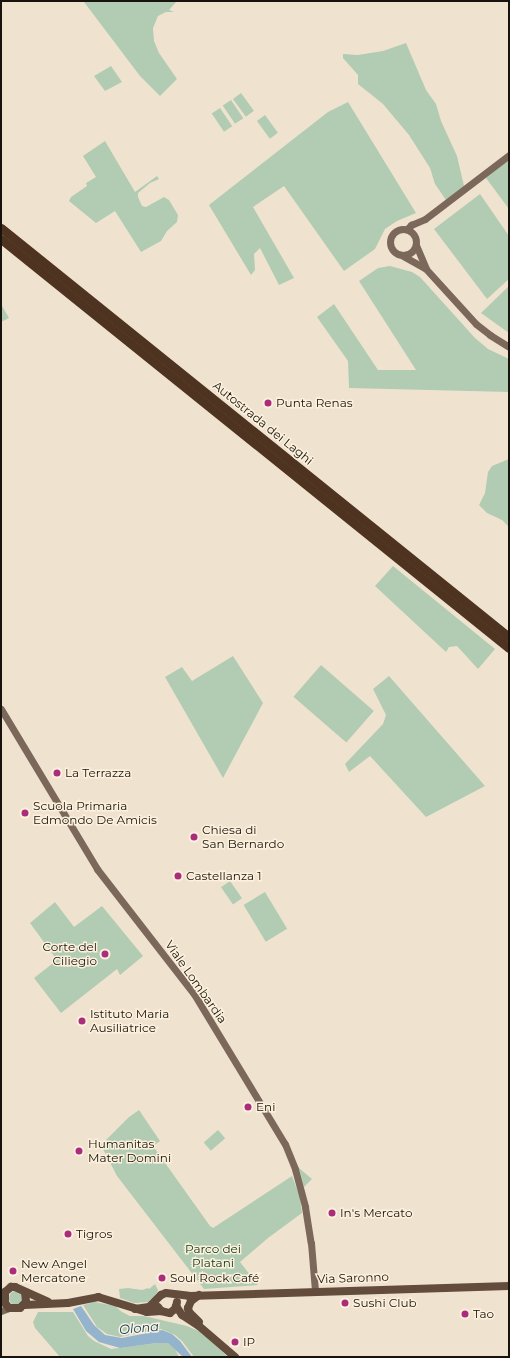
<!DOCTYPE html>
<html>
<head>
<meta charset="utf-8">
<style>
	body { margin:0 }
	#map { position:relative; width:510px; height:1358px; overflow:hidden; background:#efe3d0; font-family:Montserrat,sans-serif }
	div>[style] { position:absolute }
	.green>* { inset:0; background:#b1ccb3; transform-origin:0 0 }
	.round { border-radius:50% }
	.water>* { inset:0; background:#94b3cc }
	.secondary>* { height:7px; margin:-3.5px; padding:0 3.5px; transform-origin:3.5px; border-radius:3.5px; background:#7c685a }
	.secondary>.ring { margin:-3.5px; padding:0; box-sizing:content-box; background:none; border:7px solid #7c685a; border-radius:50% }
	.primary>* { height:8px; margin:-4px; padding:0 4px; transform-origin:4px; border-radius:4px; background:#634c3b }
	.highway>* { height:9px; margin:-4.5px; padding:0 4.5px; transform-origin:4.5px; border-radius:4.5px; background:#4e3420 }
	.dots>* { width:11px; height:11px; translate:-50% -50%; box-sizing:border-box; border:2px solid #fdf1dd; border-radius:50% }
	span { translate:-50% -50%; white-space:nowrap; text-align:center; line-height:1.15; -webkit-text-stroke:3px #fdf1dd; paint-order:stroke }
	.poi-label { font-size:12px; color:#18140d }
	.left { translate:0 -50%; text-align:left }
	.right { translate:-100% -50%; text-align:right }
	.street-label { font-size:12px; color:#18140d }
	.park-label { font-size:12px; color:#083814 }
	.water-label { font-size:13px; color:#0f4567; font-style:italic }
	.frame { position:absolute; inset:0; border:2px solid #18140d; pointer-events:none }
</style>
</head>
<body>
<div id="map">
	<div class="green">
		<div style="clip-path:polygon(105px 1px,177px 1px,169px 10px,174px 12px,166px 12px,158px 16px,153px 28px,154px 41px,159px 53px,177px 79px,160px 96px,140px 76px,84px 2px)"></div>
		<div style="clip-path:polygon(406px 43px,426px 90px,436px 104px,441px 121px,457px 156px,464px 186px,446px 200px,435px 184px,430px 168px,409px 135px,383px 104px,358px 84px,358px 75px,343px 58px,343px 54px,358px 55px,383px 51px)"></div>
		<div style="clip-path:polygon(111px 66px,122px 82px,105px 91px,94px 76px)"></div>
		<div style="left:241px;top:93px;width:22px;height:10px;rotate:54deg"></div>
		<div style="left:231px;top:100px;width:22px;height:10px;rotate:56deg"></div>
		<div style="clip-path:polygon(348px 102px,416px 213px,397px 221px,385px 229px,375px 249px,344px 271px,284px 186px,253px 207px,294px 278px,279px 285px,260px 248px,254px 254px,255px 270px,251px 275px,209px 205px,328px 112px)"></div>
		<div style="left:220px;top:108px;width:22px;height:10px;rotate:56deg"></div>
		<div style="left:265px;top:115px;width:22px;height:10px;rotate:54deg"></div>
		<div style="clip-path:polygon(105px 141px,135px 192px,157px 176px,159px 179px,150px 183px,138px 193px,138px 197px,142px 206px,146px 207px,164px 197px,169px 200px,178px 215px,177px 222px,167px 231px,161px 241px,141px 252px,115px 211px,96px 223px,69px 201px,71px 197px,87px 186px,86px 183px,96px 177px,83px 156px)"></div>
		<div style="clip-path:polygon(509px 157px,509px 209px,486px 178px)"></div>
		<div style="clip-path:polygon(480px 194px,509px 236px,509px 279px,487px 299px,434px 229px)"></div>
		<div style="clip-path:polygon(390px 266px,412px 272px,420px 277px,475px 338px,488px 349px,509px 359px,509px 392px,349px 388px,348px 361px,317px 317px,334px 304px,378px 370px,416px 370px,359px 281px,378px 268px)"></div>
		<div style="clip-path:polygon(509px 286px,509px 333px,481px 313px)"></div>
		<div style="clip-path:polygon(1px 304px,9px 318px,1px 322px)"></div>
		<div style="clip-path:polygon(509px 459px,509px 527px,502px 520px,487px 513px,479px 505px,485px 493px,488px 472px,492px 466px)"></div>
		<div style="clip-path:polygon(393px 566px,495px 649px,478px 669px,457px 646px,449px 647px,446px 652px,375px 586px)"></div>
		<div style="clip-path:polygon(233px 656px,263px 703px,223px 778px,165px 677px,182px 667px,192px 681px)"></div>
		<div style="left:321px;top:665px;width:70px;height:42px;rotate:41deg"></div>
		<div style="clip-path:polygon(389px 676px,485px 786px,426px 817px,370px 756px,349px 772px,345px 764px,383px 724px,386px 715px,373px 689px)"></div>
		<div style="left:230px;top:881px;width:21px;height:11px;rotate:55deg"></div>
		<div style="left:265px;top:892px;width:43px;height:25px;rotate:59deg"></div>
		<div style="clip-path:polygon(55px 902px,74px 927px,102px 906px,143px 956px,120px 975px,117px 969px,61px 1013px,34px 978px,57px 960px,30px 923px)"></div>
		<div style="clip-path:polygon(139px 1110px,160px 1141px,153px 1146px,210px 1226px,213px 1228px,292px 1176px,300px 1197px,302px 1213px,268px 1238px,240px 1262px,258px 1285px,204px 1289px,117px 1176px,101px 1145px,129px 1117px)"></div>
		<div style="left:218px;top:1130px;width:11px;height:19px;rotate:49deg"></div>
		<div style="clip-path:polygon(299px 1168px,312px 1179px,304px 1187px)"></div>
		<div style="clip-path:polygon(155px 1284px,158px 1290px,156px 1295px,148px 1302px,134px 1303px,120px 1298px,119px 1289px,128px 1288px,142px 1290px,148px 1288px,149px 1289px)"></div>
		<div class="round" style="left:9px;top:1291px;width:14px;height:14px"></div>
		<div style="clip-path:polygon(95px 1302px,115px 1306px,122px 1312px,130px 1316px,144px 1316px,187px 1326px,201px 1332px,228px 1357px,194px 1357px,182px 1341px,175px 1335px,161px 1329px,120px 1337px,107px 1334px,97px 1327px,83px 1305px)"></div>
		<div style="clip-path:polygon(38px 1312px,73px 1312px,88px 1336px,94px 1341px,111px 1349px,165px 1342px,168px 1343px,175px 1349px,179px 1357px,60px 1357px,35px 1328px,33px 1322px)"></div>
	</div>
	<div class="water">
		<div style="clip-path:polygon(81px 1306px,94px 1325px,105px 1335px,122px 1338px,162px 1330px,172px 1334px,180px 1341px,192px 1357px,183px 1357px,168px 1343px,157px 1343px,120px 1348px,99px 1342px,86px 1331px,73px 1309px)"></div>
	</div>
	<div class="secondary">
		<div class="ring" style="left:390px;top:229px;width:19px;height:19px"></div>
		<div style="left:407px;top:229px;width:6px;rotate:-45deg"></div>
		<div style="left:411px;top:225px;width:15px;rotate:-23deg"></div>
		<div style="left:425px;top:219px;width:106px;rotate:-37.3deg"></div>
		<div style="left:416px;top:245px;width:25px;rotate:67deg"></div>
		<div style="left:403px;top:256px;width:26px;rotate:29deg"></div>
		<div style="left:426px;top:269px;width:74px;rotate:47.7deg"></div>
		<div style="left:476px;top:324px;width:18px;rotate:38deg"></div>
		<div style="left:490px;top:335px;width:22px;rotate:32deg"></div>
		<div style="left:1px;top:709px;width:187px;rotate:59deg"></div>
		<div style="left:97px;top:869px;width:158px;rotate:52.2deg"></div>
		<div style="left:194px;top:994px;width:175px;rotate:58.8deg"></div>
		<div style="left:285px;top:1144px;width:27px;rotate:68deg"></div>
		<div style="left:295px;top:1169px;width:39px;rotate:75deg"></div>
		<div style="left:305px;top:1207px;width:36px;rotate:81deg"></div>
		<div style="left:311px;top:1243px;width:48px;rotate:85.2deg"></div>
		<div style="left:1px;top:1311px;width:9px;rotate:-21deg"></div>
	</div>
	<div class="primary">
		<div style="left:25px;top:1292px;width:10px;rotate:84deg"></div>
		<div style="left:26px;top:1302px;width:8px;rotate:135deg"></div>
		<div style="left:20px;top:1308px;width:11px;rotate:180deg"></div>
		<div style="left:9px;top:1308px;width:6px;rotate:-129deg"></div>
		<div style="left:5px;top:1303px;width:11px;rotate:-90deg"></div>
		<div style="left:5px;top:1292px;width:8px;rotate:-40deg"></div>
		<div style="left:11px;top:1287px;width:4px"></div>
		<div style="left:15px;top:1287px;width:36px;rotate:24deg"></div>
		<div style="left:199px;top:1295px;width:10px;rotate:143deg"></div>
		<div style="left:191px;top:1301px;width:8px;rotate:113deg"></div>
		<div style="left:188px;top:1308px;width:4px;rotate:76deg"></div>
		<div style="left:189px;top:1312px;width:14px;rotate:45deg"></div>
		<div style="left:24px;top:1305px;width:44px;rotate:-2.6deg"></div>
		<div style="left:68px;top:1303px;width:31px;rotate:-11deg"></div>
		<div style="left:98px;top:1297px;width:51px;rotate:17deg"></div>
		<div style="left:147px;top:1312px;width:14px;rotate:-4deg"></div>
		<div style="left:176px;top:1306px;width:11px;rotate:56deg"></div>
		<div style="left:182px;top:1315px;width:20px;rotate:33deg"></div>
		<div style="left:199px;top:1326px;width:48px;rotate:40.7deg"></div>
		<div style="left:158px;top:1307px;width:5px;rotate:53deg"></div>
		<div style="left:161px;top:1311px;width:9px;rotate:13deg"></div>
		<div style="left:170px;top:1313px;width:8px;rotate:-40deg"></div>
		<div style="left:176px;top:1308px;width:6px;rotate:-81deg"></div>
		<div style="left:135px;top:1309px;width:14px;rotate:-8deg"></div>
		<div style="left:149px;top:1307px;width:17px;rotate:-45deg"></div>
		<div style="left:161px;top:1295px;width:5px;rotate:-22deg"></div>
		<div style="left:166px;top:1293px;width:23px;rotate:7deg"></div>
		<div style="left:189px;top:1296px;width:320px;rotate:-1.8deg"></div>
	</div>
	<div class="highway">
		<div style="left:1px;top:228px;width:652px;rotate:38.84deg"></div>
		<div style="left:1px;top:239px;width:652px;rotate:38.84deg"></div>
	</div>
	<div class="dots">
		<div style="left:268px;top:403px;background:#aa2c7d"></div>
		<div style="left:57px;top:773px;background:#aa2c7d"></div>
		<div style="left:25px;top:813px;background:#aa2c7d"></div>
		<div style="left:194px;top:837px;background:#aa2c7d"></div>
		<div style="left:178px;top:876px;background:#aa2c7d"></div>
		<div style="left:105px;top:954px;background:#aa2c7d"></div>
		<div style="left:82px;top:1021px;background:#aa2c7d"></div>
		<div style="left:248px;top:1107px;background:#aa2c7d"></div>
		<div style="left:79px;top:1151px;background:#aa2c7d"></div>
		<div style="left:332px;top:1213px;background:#aa2c7d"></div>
		<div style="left:68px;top:1234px;background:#aa2c7d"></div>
		<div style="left:13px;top:1271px;background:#aa2c7d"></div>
		<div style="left:162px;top:1278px;background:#aa2c7d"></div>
		<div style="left:345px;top:1303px;background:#aa2c7d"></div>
		<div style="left:465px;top:1314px;background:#aa2c7d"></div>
		<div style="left:235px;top:1342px;background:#aa2c7d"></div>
	</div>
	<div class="poi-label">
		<span class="left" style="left:276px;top:403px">Punta Renas</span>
		<span class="left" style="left:65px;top:773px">La Terrazza</span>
		<span class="left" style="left:33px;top:813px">Scuola Primaria<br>Edmondo De Amicis</span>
		<span class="left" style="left:202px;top:837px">Chiesa di<br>San Bernardo</span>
		<span class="left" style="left:186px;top:876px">Castellanza 1</span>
		<span class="right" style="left:97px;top:954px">Corte del<br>Ciliegio</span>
		<span class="left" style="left:90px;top:1021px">Istituto Maria<br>Ausiliatrice</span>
		<span class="left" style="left:256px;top:1107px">Eni</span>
		<span class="left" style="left:88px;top:1151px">Humanitas<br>Mater Domini</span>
		<span class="left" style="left:340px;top:1213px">In's Mercato</span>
		<span class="left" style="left:76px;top:1234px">Tigros</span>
		<span class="left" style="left:21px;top:1271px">New Angel<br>Mercatone</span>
		<span class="left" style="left:170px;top:1278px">Soul Rock Café</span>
		<span class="left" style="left:353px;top:1303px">Sushi Club</span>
		<span class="left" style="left:473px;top:1314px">Tao</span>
		<span class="left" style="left:243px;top:1342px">IP</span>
	</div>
	<div class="street-label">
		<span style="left:263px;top:423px;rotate:39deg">Autostrada dei Laghi</span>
		<span style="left:196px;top:982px;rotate:55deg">Viale Lombardia</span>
		<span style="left:353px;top:1278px;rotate:-2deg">Via Saronno</span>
	</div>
	<div class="park-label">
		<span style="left:213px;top:1256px">Parco dei<br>Platani</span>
	</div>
	<div class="water-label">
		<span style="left:139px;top:1328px;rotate:-5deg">Olona</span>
	</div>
	<div class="frame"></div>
</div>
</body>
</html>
